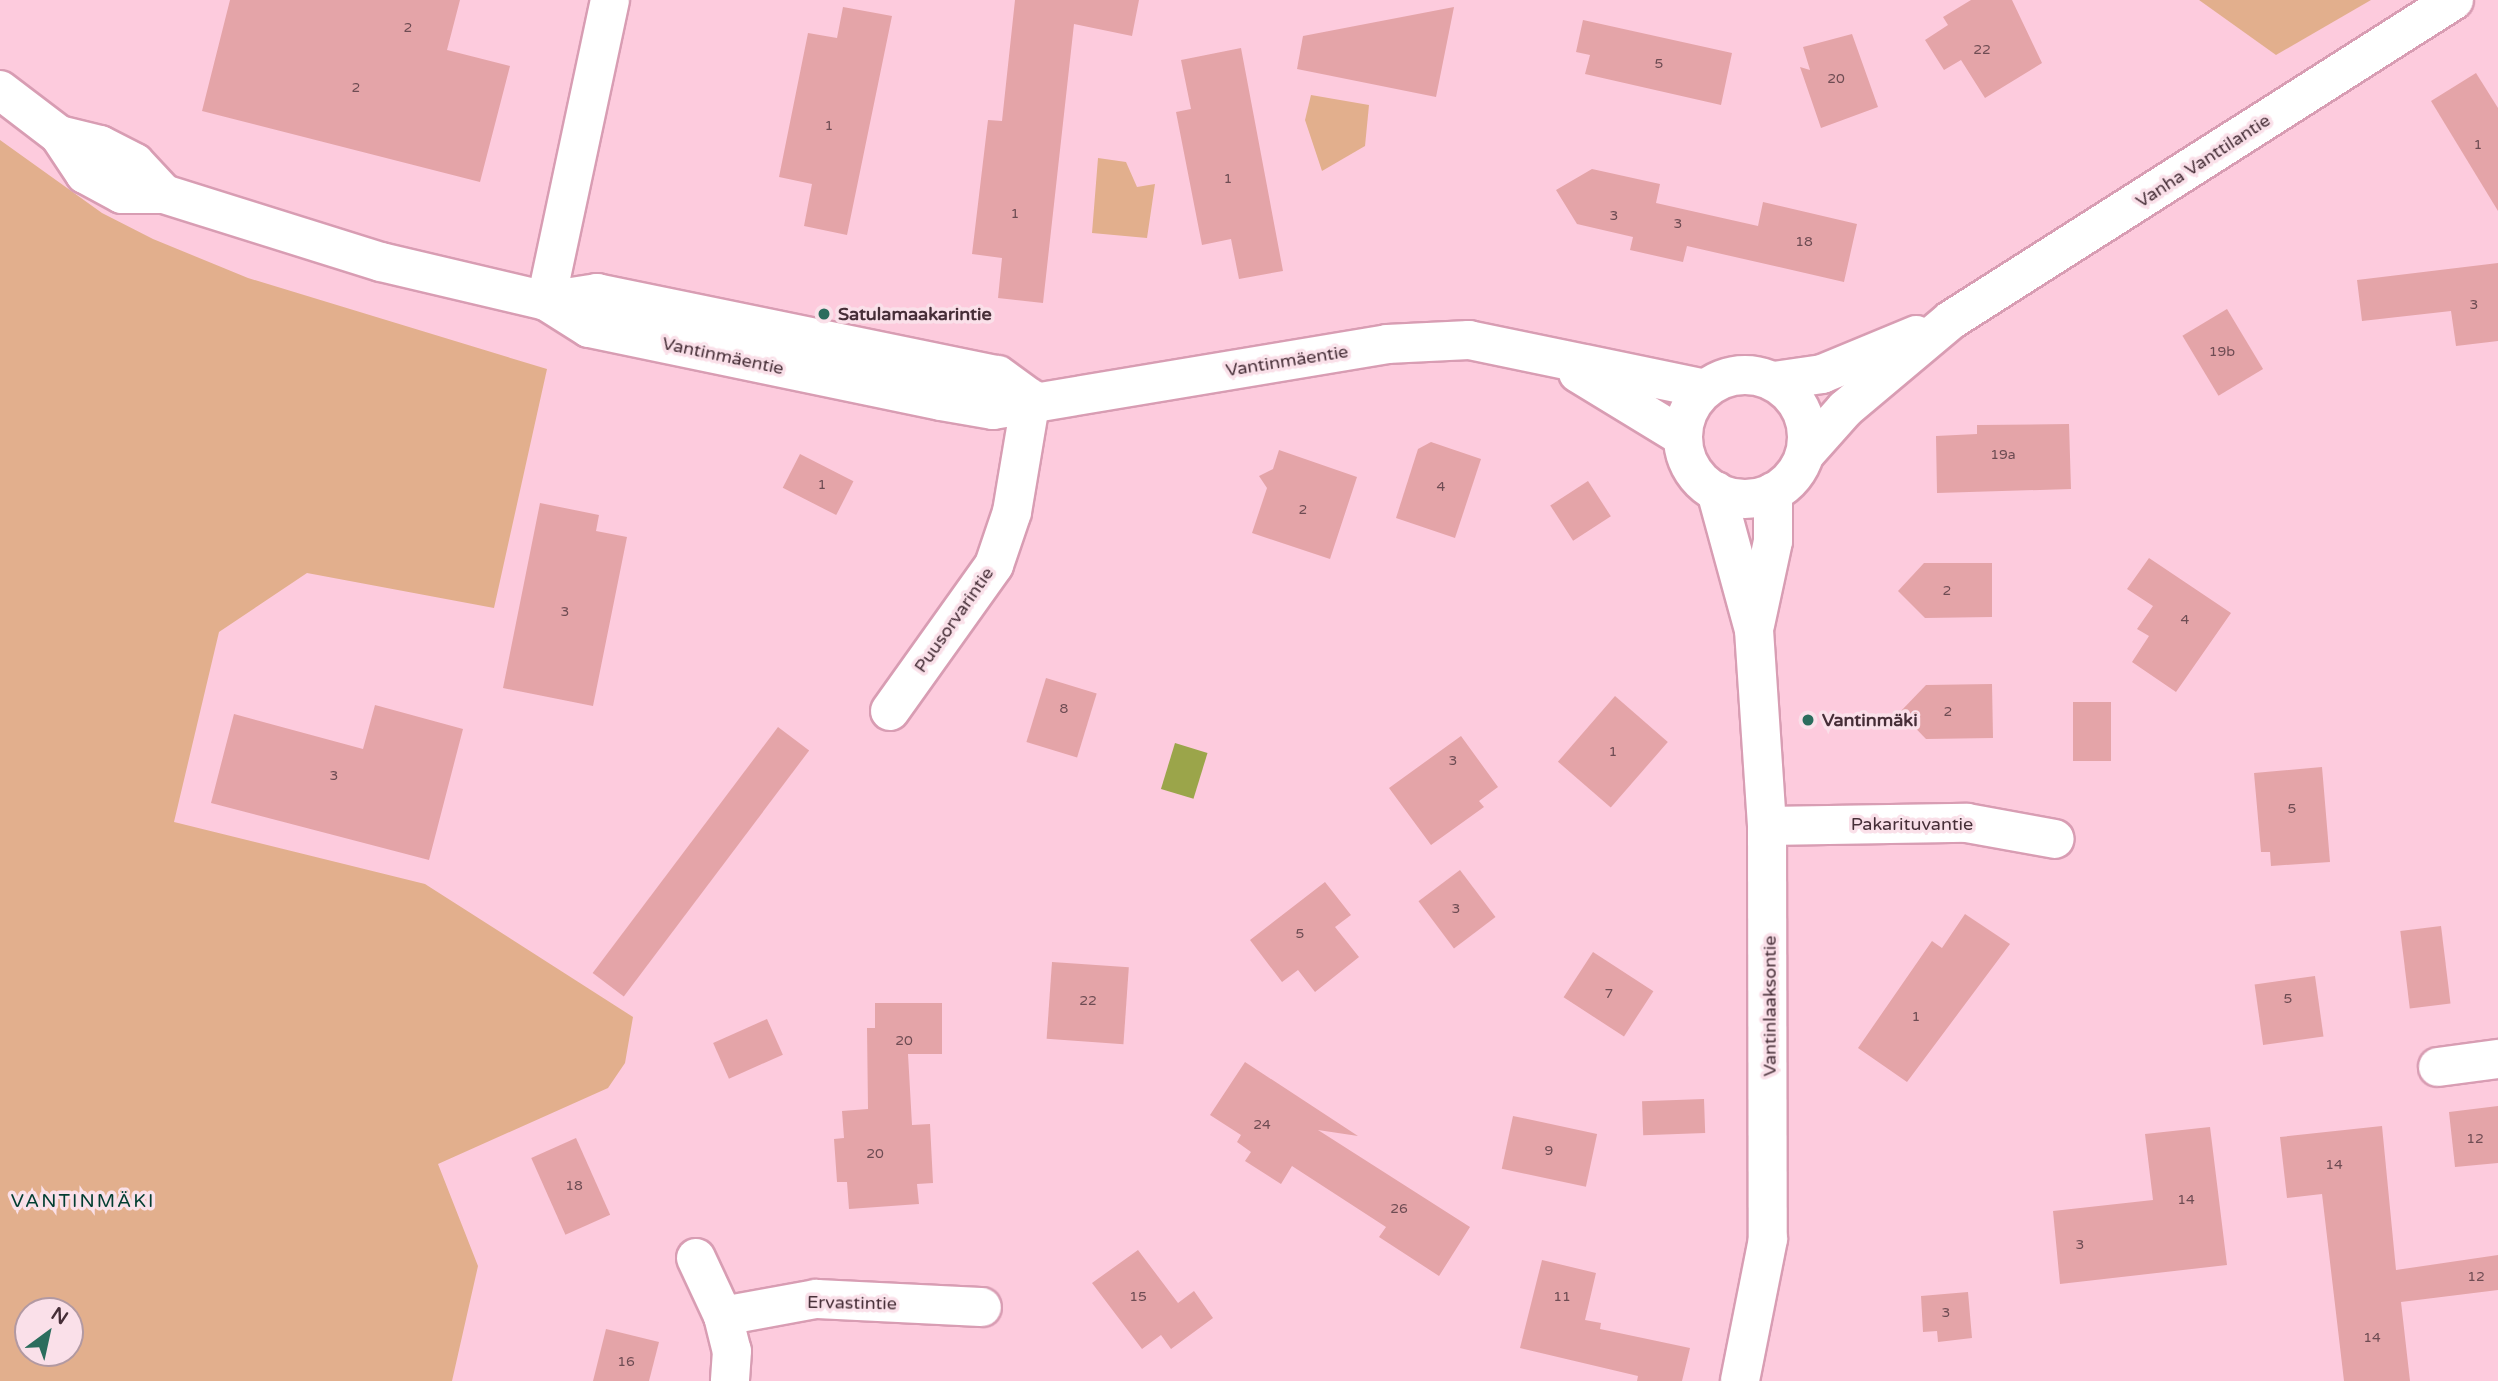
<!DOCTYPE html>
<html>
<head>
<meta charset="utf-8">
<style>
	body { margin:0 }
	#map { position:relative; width:2498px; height:1381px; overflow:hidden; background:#fdcbdd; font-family:"Varela Round",sans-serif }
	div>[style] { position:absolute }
	.green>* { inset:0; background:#e2af8d }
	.water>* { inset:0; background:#9ba54a; transform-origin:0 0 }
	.building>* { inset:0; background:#e4a4a8; transform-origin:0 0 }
	.roads { filter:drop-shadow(2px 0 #d89db3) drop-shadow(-2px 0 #d89db3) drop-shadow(0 2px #d89db3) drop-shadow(0 -2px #d89db3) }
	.minor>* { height:38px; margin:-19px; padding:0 19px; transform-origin:19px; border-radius:19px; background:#fff }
	.tertiary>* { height:38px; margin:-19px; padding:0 19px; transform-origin:19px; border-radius:19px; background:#fff }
	.tertiary>.ring { margin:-19px; padding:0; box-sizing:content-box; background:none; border:38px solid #fff; border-radius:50% }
	.dots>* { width:19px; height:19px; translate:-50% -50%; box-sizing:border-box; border:4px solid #fae0e9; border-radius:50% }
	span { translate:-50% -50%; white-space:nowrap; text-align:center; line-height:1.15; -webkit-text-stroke:7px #fae0e9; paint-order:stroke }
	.number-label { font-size:14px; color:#6e4c53 }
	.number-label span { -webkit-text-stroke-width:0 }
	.street-label { font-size:18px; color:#462e37 }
	.poi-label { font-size:18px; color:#462e37; font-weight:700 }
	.left { translate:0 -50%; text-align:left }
	.neighbourhood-label { font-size:19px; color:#013d31; letter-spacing:2px }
	.north { position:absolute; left:14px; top:1297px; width:70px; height:70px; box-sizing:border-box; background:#fae0e9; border:2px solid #b299a2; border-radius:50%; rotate:33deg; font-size:19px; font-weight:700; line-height:28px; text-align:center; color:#462e37 }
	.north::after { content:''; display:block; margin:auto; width:24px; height:32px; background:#2b6d5d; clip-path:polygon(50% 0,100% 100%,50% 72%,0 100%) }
</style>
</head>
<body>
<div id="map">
	<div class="green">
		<div style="clip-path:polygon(2199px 0,2371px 0,2276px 55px)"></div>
		<div style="clip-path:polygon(1311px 95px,1369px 105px,1365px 146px,1322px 171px,1305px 120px)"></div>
		<div style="clip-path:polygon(evenodd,0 140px,102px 213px,153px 239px,248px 278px,547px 369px,494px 608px,307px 573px,219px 632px,174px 822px,425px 884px,633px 1017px,625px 1063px,608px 1088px,438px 1164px,478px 1266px,452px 1381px,0 1381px,0 140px,28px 1311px,70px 1311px,70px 1353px,28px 1353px,28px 1311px)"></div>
		<div style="clip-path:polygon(1098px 158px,1126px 162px,1137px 187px,1155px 184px,1147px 238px,1092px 233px)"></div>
	</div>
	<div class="water">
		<div style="left:1175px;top:743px;width:34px;height:48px;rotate:17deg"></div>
	</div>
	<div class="building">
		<div style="clip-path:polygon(230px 0,460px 0,447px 50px,510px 66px,480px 182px,202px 111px)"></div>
		<div style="clip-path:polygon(1015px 0,1139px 0,1132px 36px,1074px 24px,1043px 303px,998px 298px,1002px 258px,972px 254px,988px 120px,1002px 121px)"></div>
		<div style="clip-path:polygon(1971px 0,2012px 0,2042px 63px,1985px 98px,1961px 60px,1944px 70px,1925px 40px,1948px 25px,1943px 17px)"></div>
		<div style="clip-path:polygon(843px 7px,892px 16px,847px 235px,804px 226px,812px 184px,779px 177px,808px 33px,837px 38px)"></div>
		<div style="clip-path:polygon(1454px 7px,1436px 97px,1297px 69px,1303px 36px)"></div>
		<div style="clip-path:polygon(1583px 20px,1732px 53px,1721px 105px,1585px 74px,1590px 55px,1576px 52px)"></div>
		<div style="clip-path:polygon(1852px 34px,1878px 107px,1821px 128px,1800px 67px,1810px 70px,1803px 47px)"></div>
		<div style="clip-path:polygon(1241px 48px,1283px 271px,1239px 279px,1231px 239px,1202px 245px,1176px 112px,1191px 109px,1181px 60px)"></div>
		<div style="clip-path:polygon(2476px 73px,2498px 108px,2498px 211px,2431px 101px)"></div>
		<div style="clip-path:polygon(1592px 169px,1660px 184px,1656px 203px,1758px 226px,1763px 202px,1857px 224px,1844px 282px,1687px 246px,1683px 262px,1630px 250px,1633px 237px,1577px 224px,1556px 190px)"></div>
		<div style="clip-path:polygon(2498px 263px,2498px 341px,2456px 346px,2451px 311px,2362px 321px,2357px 280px)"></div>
		<div style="left:2227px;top:309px;width:70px;height:52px;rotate:59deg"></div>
		<div style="clip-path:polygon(2069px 424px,2071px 489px,1937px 493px,1936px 436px,1977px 434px,1977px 425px)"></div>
		<div style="clip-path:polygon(1431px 442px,1481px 459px,1455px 538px,1396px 518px,1418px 449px)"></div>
		<div style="clip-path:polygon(1279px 450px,1357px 477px,1330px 559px,1252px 533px,1267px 488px,1259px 476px,1273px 469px)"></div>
		<div style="left:800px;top:454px;width:60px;height:38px;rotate:27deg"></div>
		<div style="left:1588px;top:481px;width:42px;height:45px;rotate:57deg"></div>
		<div style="clip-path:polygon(540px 503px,599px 515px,596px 531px,627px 537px,593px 706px,503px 688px)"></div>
		<div style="clip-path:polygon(2149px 558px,2231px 613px,2176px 692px,2132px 662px,2149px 636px,2137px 629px,2153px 606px,2127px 589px)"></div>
		<div style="clip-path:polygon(1924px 563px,1992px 563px,1992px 617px,1925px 618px,1898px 591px)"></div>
		<div style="left:1046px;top:678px;width:53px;height:67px;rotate:17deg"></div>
		<div style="clip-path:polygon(1992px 684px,1993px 738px,1926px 739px,1900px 712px,1926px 685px)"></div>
		<div style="left:1615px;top:696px;width:70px;height:87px;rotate:41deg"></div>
		<div style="left:2073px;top:702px;width:38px;height:59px"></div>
		<div style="clip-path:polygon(375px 705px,463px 729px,429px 860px,211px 803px,234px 714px,363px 749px)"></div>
		<div style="left:778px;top:727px;width:39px;height:308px;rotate:37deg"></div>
		<div style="clip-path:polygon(1461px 736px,1498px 787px,1479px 801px,1484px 807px,1431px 845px,1389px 788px)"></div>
		<div style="clip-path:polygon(2322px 767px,2330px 862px,2271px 866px,2270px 852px,2261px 852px,2254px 773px)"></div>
		<div style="left:1460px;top:870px;width:59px;height:52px;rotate:53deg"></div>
		<div style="clip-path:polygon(1325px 882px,1351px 915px,1335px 927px,1359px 957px,1315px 992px,1298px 970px,1282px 982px,1250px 940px)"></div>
		<div style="clip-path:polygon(1965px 914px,2010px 944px,1907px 1082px,1858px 1048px,1932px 941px,1942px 948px)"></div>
		<div style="left:2441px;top:926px;width:78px;height:41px;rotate:83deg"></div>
		<div style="left:1593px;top:952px;width:72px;height:54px;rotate:33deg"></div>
		<div style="left:1052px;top:962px;width:77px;height:77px;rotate:4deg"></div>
		<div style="left:2315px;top:976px;width:61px;height:61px;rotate:82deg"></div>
		<div style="clip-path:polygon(875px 1003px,942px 1003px,942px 1054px,908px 1054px,912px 1125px,930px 1124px,933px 1183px,917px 1184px,919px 1204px,849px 1209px,847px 1182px,837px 1182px,834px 1139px,844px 1138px,842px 1111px,868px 1109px,867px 1028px,875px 1028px)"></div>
		<div style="left:767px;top:1019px;width:39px;height:59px;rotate:66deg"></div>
		<div style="clip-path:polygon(1245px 1062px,1358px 1136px,1318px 1130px,1470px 1227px,1439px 1276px,1379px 1237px,1386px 1227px,1292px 1166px,1281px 1184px,1245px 1161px,1251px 1152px,1237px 1142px,1241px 1135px,1210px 1115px)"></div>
		<div style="left:1704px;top:1099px;width:34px;height:62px;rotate:88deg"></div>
		<div style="clip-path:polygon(2498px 1106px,2498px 1163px,2455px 1167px,2449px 1112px)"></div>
		<div style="left:1513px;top:1116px;width:86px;height:54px;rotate:12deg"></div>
		<div style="clip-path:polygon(2382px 1126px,2396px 1270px,2498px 1255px,2498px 1290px,2401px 1302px,2410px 1381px,2344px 1381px,2322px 1194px,2287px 1198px,2280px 1137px)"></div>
		<div style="clip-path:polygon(2210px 1127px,2227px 1265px,2060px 1284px,2053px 1211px,2153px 1200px,2145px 1134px)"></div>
		<div style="left:576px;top:1138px;width:84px;height:49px;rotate:66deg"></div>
		<div style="clip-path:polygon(1138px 1250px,1178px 1303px,1194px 1291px,1213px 1318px,1171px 1349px,1161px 1335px,1142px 1349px,1092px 1283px)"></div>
		<div style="clip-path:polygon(1542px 1260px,1596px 1273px,1585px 1320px,1601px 1323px,1600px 1329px,1690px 1348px,1682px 1381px,1637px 1381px,1638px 1376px,1520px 1348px)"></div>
		<div style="clip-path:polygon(1968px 1292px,1972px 1338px,1938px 1342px,1937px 1331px,1923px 1332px,1921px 1296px)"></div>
		<div style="clip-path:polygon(606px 1329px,659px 1342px,649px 1381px,593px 1381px)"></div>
	</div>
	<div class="roads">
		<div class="minor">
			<div style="left:546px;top:301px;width:308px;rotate:-78deg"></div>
			<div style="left:1774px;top:381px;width:49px;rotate:-8.3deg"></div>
			<div style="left:1822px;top:374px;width:102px;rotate:-22.5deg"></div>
			<div style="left:1806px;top:453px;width:59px;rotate:-48.4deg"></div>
			<div style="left:1845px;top:409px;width:138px;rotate:-40deg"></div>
			<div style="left:1951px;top:320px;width:596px;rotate:-32.46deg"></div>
			<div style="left:890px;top:711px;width:179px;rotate:-54.5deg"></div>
			<div style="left:994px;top:565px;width:56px;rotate:-71.2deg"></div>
			<div style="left:1012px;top:512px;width:115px;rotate:-80.5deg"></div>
			<div style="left:1767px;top:826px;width:200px;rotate:-0.9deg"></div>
			<div style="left:1967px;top:823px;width:89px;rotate:10.3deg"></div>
			<div style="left:2438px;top:1067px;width:61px;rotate:-7.6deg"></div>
			<div style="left:696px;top:1258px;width:64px;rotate:65deg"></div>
			<div style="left:723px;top:1316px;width:36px;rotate:76deg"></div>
			<div style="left:732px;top:1351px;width:30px;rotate:94deg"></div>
			<div style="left:723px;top:1316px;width:95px;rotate:-10.4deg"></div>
			<div style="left:816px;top:1299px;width:166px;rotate:2.8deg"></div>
		</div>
		<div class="tertiary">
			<div style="left:0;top:90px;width:74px;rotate:37.3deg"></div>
			<div style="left:59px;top:135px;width:47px;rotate:56.3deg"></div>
			<div style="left:85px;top:174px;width:42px;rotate:28.4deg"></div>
			<div style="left:122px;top:194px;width:42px"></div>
			<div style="left:164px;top:194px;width:227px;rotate:17.4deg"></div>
			<div style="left:381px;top:262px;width:170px;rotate:13.3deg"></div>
			<div style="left:546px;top:301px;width:51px;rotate:32.1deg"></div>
			<div style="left:589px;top:328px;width:359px;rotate:11.7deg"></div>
			<div style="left:941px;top:401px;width:53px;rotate:9.8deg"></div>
			<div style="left:993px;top:410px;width:399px;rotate:-9.5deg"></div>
			<div style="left:1387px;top:344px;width:82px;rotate:-2.8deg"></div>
			<div style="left:1469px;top:340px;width:241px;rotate:11.7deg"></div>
			<div style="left:59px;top:135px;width:42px;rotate:13.7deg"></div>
			<div style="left:100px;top:145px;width:39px;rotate:27deg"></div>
			<div style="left:135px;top:163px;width:42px;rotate:46.9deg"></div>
			<div style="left:546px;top:301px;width:52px;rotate:-8.9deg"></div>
			<div style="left:597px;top:293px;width:409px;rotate:11.6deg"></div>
			<div style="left:998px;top:375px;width:41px;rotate:36deg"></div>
			<div style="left:1578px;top:373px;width:123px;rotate:31.4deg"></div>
			<div class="ring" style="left:1683px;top:375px;width:86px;height:86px"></div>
			<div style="left:1716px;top:491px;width:144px;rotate:74.7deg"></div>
			<div style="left:1754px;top:630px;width:196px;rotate:86.2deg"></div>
			<div style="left:1767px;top:826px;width:413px;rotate:89.9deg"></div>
			<div style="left:1768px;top:1239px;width:145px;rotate:101.2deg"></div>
			<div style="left:1755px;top:625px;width:86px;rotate:-77.9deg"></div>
			<div style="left:1773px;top:541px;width:49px;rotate:-90deg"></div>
		</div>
	</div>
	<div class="dots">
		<div style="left:824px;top:314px;background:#2b6d5d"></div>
		<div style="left:1808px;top:720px;background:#2b6d5d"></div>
	</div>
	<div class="number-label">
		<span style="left:408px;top:28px">2</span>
		<span style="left:1982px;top:50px">22</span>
		<span style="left:1659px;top:64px">5</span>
		<span style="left:1836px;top:79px">20</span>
		<span style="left:356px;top:88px">2</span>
		<span style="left:829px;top:126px">1</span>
		<span style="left:2478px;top:145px">1</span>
		<span style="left:1228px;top:179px">1</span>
		<span style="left:1015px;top:214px">1</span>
		<span style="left:1614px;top:216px">3</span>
		<span style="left:1678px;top:224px">3</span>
		<span style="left:1804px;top:242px">18</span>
		<span style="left:2474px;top:305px">3</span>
		<span style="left:2222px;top:352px">19b</span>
		<span style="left:2003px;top:455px">19a</span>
		<span style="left:822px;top:485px">1</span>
		<span style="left:1441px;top:487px">4</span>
		<span style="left:1303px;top:510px">2</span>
		<span style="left:1947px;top:591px">2</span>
		<span style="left:565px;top:612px">3</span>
		<span style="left:2185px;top:620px">4</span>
		<span style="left:1064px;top:709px">8</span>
		<span style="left:1948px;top:712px">2</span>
		<span style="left:1613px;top:752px">1</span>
		<span style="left:1453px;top:761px">3</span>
		<span style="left:334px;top:776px">3</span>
		<span style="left:2292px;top:809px">5</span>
		<span style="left:1456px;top:909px">3</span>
		<span style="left:1300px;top:934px">5</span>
		<span style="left:1609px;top:994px">7</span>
		<span style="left:2288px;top:999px">5</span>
		<span style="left:1088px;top:1001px">22</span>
		<span style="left:1916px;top:1017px">1</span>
		<span style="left:904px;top:1041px">20</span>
		<span style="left:1262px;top:1125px">24</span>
		<span style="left:2475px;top:1139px">12</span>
		<span style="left:1549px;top:1151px">9</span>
		<span style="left:875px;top:1154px">20</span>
		<span style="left:2334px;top:1165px">14</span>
		<span style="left:574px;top:1186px">18</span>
		<span style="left:2186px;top:1200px">14</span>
		<span style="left:1399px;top:1209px">26</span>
		<span style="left:2080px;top:1245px">3</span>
		<span style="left:2476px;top:1277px">12</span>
		<span style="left:1138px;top:1297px">15</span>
		<span style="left:1562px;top:1297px">11</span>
		<span style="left:1946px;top:1313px">3</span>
		<span style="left:2372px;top:1338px">14</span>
		<span style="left:626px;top:1362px">16</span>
	</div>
	<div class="street-label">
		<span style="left:2203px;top:161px;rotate:-33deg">Vanha Vanttilantie</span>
		<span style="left:723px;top:356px;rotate:12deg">Vantinmäentie</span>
		<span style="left:1287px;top:361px;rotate:-9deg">Vantinmäentie</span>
		<span style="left:954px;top:620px;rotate:-55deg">Puusorvarintie</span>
		<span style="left:1912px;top:824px">Pakarituvantie</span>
		<span style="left:1770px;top:1006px;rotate:-90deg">Vantinlaaksontie</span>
		<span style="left:852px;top:1303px;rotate:1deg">Ervastintie</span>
	</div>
	<div class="poi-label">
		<span class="left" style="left:838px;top:314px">Satulamaakarintie</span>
		<span class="left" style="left:1822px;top:720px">Vantinmäki</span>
	</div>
	<div class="neighbourhood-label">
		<span style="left:83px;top:1202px">VANTINMÄKI</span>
	</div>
	<div class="north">N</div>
</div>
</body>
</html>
